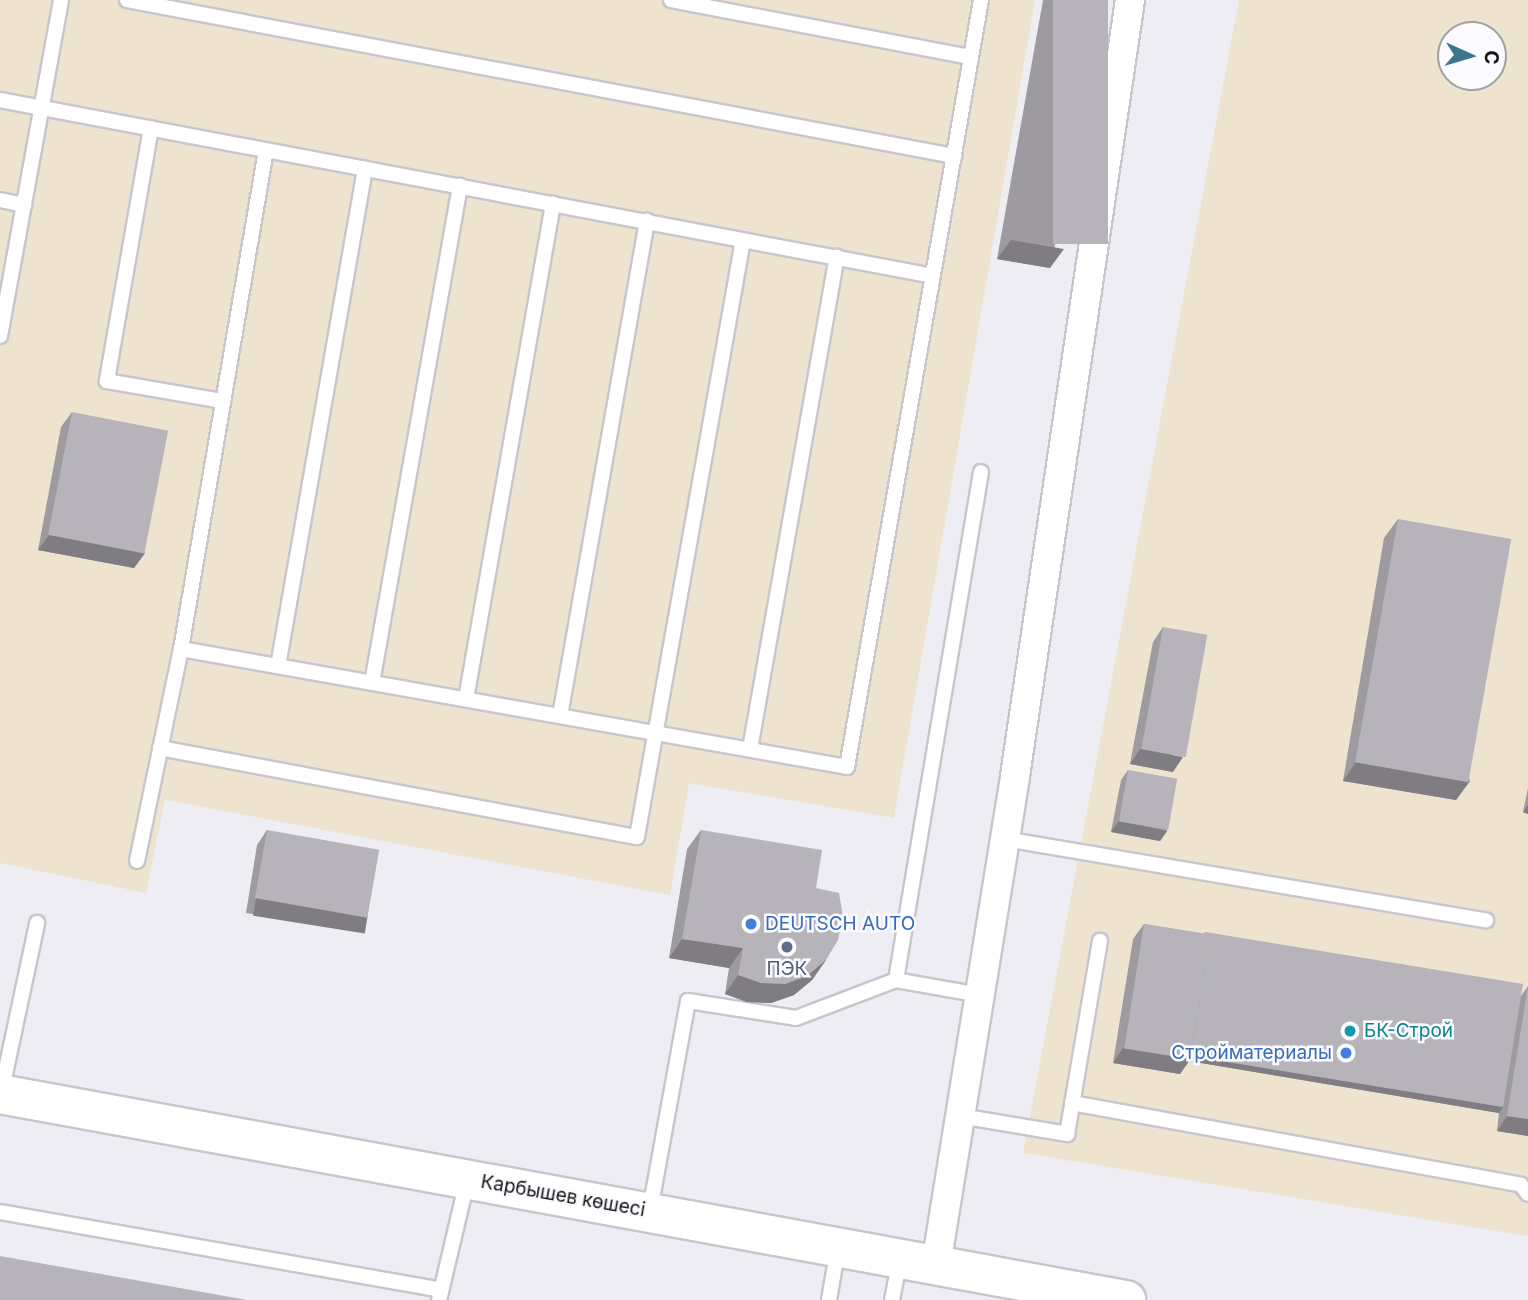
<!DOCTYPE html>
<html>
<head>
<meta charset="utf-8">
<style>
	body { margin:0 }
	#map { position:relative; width:1528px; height:1300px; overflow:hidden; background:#efedf4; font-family:Inter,sans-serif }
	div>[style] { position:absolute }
	.industrial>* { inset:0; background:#ede3ce }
	.roads { filter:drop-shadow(2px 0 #c8c5cc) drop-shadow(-2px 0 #c8c5cc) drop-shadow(0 2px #c8c5cc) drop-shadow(0 -2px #c8c5cc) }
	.service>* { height:14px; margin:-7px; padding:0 7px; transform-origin:7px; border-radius:7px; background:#fff }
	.minor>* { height:28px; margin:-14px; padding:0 14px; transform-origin:14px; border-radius:14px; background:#fff }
	.secondary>* { height:38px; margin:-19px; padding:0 19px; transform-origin:19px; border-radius:19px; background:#fff }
	.wall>* { inset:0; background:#9d9aa0 }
	.shaded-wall>* { inset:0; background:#7f7d82; transform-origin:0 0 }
	.building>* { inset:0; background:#b6b3ba; transform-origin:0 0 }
	.dots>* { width:19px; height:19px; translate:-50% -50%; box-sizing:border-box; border:4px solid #fcfbff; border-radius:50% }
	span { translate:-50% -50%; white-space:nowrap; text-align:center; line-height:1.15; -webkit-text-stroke:5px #fcfbff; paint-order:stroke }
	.shop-label { font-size:19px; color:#366cbe }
	.left { translate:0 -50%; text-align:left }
	.right { translate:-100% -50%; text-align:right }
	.service-label { font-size:19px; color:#4e5e75 }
	.culture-label { font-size:19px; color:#0d838f }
	.street-label { font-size:19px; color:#161517 }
	.north { position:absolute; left:1437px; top:21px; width:70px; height:70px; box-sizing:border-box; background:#fcfbff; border:2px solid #a09fa2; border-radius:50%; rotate:94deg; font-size:19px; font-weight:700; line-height:28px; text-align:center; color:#161517 }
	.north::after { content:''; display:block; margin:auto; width:24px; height:32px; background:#3b768e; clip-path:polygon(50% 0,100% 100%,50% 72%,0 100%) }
</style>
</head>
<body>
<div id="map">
	<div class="industrial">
		<div style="clip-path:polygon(0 0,1035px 0,894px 818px,689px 783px,670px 895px,165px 800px,146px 893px,0 863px)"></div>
		<div style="clip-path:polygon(evenodd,1239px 0,1528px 0,1528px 1236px,1023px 1153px,1239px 0,1451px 35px,1493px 35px,1493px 77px,1451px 77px,1451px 35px)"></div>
	</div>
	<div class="roads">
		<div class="service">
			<div style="left:127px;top:0;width:842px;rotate:10.68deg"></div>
			<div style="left:671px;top:0;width:305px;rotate:10.8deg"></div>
			<div style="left:0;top:100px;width:949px;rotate:10.68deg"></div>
			<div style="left:151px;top:128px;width:257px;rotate:99.9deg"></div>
			<div style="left:107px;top:381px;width:118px;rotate:9.8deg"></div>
			<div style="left:0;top:200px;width:25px;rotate:12deg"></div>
			<div style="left:0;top:336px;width:341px;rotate:-79.7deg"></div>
			<div style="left:181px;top:649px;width:676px;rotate:10.05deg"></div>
			<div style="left:847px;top:767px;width:779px;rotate:-80.09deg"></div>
			<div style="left:278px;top:666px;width:505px;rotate:-80.07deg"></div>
			<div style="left:372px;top:683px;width:505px;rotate:-79.96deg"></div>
			<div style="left:466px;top:699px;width:503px;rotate:-80.03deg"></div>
			<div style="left:560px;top:716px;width:503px;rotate:-80.03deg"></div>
			<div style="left:160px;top:748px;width:485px;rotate:10.6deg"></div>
			<div style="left:637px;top:837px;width:606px;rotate:-79.93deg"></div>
			<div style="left:750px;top:749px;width:500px;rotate:-80deg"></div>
			<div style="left:1005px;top:839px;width:488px;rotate:9.6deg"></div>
			<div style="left:137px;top:861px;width:217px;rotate:-78.3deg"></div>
			<div style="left:181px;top:649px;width:506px;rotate:-80.33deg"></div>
			<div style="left:896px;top:980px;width:85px;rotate:10.1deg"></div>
			<div style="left:1px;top:1093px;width:174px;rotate:-78deg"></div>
			<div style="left:1072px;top:1103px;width:456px;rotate:10.3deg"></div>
			<div style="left:1521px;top:1185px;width:11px;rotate:52deg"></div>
			<div style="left:960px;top:1116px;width:109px;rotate:9.5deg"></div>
			<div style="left:1067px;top:1134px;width:196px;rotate:-80.3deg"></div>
			<div style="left:650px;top:1210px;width:212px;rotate:-79.7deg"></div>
			<div style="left:688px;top:1001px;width:109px;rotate:8.9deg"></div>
			<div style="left:796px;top:1018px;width:107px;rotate:-20.8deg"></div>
			<div style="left:896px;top:980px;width:515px;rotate:-80.5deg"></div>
			<div style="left:0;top:1212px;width:448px;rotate:10deg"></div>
			<div style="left:439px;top:1300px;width:121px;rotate:-76.7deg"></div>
			<div style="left:829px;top:1300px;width:53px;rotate:-80.2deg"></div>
			<div style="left:892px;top:1300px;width:42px;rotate:-79deg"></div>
		</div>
		<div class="minor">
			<div style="left:936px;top:1265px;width:495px;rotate:-80.8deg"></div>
			<div style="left:1015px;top:776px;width:784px;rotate:-81.57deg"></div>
		</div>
		<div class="secondary">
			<div style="left:0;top:1094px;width:1145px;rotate:10.37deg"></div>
		</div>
	</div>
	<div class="wall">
		<div style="clip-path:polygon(1043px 0,1108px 0,1050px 268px,997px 259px)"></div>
		<div style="clip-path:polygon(72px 412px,145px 553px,134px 568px,38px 550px,61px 427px)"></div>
		<div style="clip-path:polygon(1398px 519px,1470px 781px,1456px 800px,1343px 781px,1384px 538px)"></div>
		<div style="clip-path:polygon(1163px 627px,1173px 772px,1130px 764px,1153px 642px)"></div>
		<div style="clip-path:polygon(1128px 770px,1167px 831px,1160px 841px,1111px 832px,1121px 780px)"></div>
		<div style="clip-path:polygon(1528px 788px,1528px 814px,1523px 812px)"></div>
		<div style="clip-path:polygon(267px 830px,368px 916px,358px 931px,246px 913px,257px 845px)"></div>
		<div style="clip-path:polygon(701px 830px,816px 888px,826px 960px,812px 980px,794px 995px,771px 1003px,747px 1002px,725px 994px,729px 968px,669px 958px,687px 849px)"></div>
		<div style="clip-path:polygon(1144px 924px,1204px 934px,1205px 932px,1521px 996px,1528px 986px,1528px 1136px,1497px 1131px,1499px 1113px,1189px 1061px,1180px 1074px,1113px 1063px,1133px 939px)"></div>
	</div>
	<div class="shaded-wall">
		<div style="clip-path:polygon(1011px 240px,1064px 249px,1050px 268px,997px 259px)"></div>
		<div style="clip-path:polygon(49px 535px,145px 553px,134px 568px,38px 550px)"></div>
		<div style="clip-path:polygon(1140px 749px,1183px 757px,1173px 772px,1130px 764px)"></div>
		<div style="clip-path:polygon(1356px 762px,1470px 781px,1456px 800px,1343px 781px)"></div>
		<div style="clip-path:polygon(1528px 805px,1528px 814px,1523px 812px)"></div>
		<div style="clip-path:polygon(1119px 821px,1167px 831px,1160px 841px,1111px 832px)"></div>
		<div style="left:256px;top:898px;width:113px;height:18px;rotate:9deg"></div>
		<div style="clip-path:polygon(682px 939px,743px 948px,729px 968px,669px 958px)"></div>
		<div style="clip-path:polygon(826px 960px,812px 980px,794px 995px,771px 1003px,747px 1002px,725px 994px,738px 975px)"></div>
		<div style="clip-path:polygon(1123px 1048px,1186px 1055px,1503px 1107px,1499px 1113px,1189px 1061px,1180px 1074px,1113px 1063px)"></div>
		<div style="clip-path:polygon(1507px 1116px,1528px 1119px,1528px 1136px,1497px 1131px)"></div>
	</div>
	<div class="building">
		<div style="left:1053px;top:0;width:55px;height:244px"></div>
		<div style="left:72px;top:412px;width:98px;height:125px;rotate:11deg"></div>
		<div style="left:1398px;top:519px;width:115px;height:247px;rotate:10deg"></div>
		<div style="left:1163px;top:627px;width:45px;height:124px;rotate:10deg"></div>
		<div style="left:1128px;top:770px;width:50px;height:52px;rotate:10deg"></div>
		<div style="left:267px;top:830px;width:114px;height:69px;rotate:10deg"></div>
		<div style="clip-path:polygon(701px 830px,822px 850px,816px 888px,839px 893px,843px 916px,838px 940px,826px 960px,807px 976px,785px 984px,761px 983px,738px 975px,743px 948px,682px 939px)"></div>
		<div style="left:1144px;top:924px;width:67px;height:126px;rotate:9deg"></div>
		<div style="clip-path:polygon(1205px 932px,1523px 984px,1503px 1107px,1191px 1056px,1210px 935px,1205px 934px)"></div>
		<div style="clip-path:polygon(1528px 986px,1528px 1119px,1507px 1116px)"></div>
		<div style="clip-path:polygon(0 1256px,247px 1300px,0 1300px)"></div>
	</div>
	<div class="dots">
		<div style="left:751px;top:924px;background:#3f7fe0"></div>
		<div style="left:787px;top:947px;background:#5c6f8a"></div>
		<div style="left:1350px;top:1031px;background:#0f9aa8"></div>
		<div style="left:1346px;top:1053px;background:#3f7fe0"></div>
	</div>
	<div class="shop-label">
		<span class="left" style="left:765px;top:924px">DEUTSCH AUTO</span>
		<span class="right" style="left:1332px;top:1053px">Стройматериалы</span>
	</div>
	<div class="service-label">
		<span style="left:787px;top:969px">ПЭК</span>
	</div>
	<div class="culture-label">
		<span class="left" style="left:1364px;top:1031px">БК-Строй</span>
	</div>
	<div class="street-label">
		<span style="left:563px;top:1196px;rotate:10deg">Карбышев көшесі</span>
	</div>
	<div class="north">С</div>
</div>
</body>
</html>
